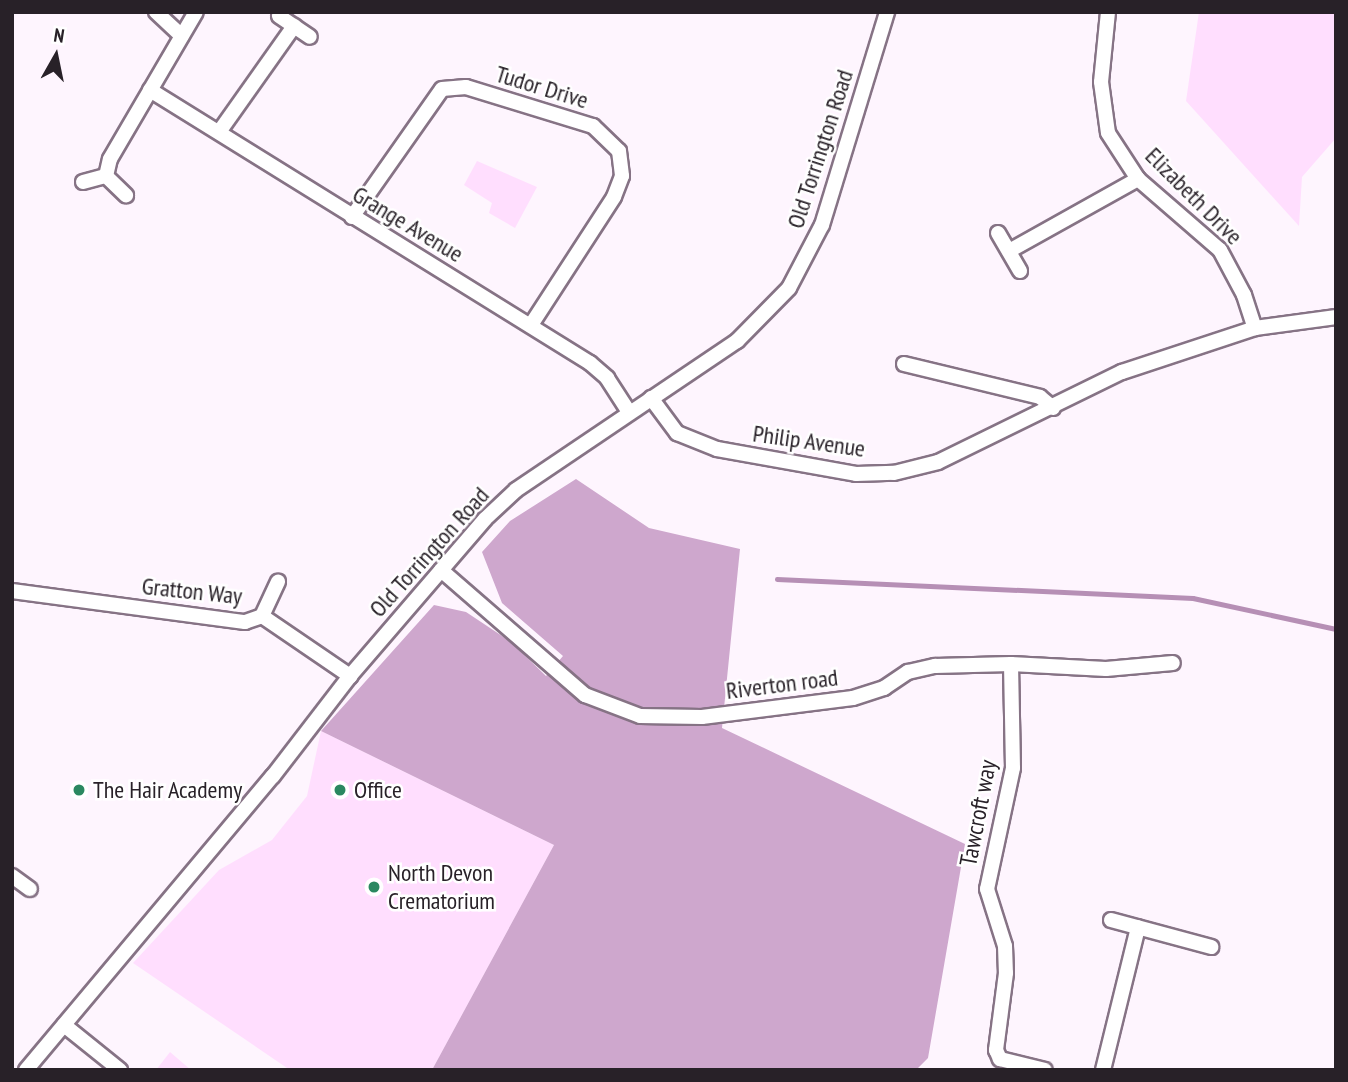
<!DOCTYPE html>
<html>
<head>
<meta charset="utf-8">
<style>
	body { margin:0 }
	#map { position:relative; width:1348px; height:1082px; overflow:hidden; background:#fef5fe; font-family:"PT Sans Narrow",sans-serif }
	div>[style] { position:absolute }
	.green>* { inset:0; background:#ffdefe }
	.forest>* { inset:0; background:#cea7cd }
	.stream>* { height:4.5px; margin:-2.25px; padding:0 2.25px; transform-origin:2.25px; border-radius:2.25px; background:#b68fb5 }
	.roads { filter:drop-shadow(2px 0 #867385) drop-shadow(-2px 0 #867385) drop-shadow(0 2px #867385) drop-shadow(0 -2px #867385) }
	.street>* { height:14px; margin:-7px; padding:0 7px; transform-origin:7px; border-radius:7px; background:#fff }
	.dots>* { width:19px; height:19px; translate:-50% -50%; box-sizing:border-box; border:4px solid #fff; border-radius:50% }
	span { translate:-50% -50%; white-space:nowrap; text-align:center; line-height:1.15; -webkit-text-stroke:5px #fff; paint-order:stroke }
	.street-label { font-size:24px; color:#282128 }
	.poi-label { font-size:24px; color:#282128 }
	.left { translate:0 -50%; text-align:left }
	.frame { position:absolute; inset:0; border:14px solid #282128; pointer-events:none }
	.north { position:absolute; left:21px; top:21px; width:70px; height:70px; -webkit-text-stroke:5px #fff; paint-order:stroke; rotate:9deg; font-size:19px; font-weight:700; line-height:28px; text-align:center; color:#282128 }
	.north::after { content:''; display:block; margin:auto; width:24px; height:32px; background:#282128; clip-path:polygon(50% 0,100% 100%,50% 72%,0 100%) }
</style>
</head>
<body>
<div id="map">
	<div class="green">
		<div style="clip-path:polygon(1199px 12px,1336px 12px,1336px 138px,1302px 177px,1299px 226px,1186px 101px)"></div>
		<div style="clip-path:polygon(477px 161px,537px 187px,515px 228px,489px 213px,492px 203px,464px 185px)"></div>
		<div style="clip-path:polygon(321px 731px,554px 845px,432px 1070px,290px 1070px,133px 963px,219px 870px,272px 840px,307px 796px)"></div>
		<div style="clip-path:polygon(170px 1052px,191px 1070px,156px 1070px)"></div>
	</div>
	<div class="forest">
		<div style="clip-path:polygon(576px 479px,649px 528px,740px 549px,722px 728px,965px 844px,928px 1058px,916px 1070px,432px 1070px,554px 845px,321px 731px,434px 605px,466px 612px,511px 642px,546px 676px,563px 656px,502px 603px,482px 552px,510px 521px)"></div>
	</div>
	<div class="stream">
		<div style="left:777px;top:579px;width:416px;rotate:2.6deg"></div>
		<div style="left:1193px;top:598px;width:146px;rotate:12.2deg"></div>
	</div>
	<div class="roads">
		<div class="street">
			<div style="left:156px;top:12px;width:35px;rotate:43deg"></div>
			<div style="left:1108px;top:12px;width:70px;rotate:95.7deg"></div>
			<div style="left:1101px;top:82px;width:51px;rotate:82.2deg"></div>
			<div style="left:1108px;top:133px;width:55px;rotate:56.9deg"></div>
			<div style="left:1138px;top:179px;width:108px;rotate:40.9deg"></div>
			<div style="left:1220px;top:250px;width:51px;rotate:61.9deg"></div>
			<div style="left:1244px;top:295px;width:35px;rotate:72deg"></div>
			<div style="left:279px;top:16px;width:37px;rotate:34deg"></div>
			<div style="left:150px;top:90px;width:518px;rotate:31.82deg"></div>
			<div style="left:590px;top:363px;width:23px;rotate:41deg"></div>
			<div style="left:607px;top:378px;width:40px;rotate:57.1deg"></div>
			<div style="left:219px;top:132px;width:130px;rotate:-54.7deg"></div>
			<div style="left:106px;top:176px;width:17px;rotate:-77deg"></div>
			<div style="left:110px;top:159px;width:170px;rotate:-59.7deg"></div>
			<div style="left:106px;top:176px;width:28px;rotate:44deg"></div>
			<div style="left:83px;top:182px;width:24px;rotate:-15deg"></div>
			<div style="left:352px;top:217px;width:156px;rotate:-54.9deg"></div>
			<div style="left:442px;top:89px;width:24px;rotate:-5deg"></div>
			<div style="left:466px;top:87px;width:133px;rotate:17.1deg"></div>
			<div style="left:593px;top:126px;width:36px;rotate:44deg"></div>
			<div style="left:619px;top:151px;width:25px;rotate:83deg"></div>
			<div style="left:622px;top:176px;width:22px;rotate:111deg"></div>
			<div style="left:614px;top:197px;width:153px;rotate:123deg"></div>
			<div style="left:998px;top:233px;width:44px;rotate:59.9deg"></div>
			<div style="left:1009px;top:251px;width:148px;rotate:-29.2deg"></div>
			<div style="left:904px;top:364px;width:140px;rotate:13.6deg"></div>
			<div style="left:1040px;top:397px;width:17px;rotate:40deg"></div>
			<div style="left:651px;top:398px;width:44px;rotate:53.4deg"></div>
			<div style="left:677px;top:433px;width:43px;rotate:21.8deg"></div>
			<div style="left:717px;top:449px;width:141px;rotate:10.2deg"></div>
			<div style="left:856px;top:474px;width:38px;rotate:-2deg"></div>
			<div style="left:894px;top:473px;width:45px;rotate:-14deg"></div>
			<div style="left:938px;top:462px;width:205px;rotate:-26.1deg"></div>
			<div style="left:1122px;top:372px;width:140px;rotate:-18.3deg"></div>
			<div style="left:1255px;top:328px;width:82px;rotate:-7.7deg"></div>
			<div style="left:441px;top:570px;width:191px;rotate:41deg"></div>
			<div style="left:585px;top:695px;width:59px;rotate:20.9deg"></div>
			<div style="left:640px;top:716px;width:62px;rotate:0.9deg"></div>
			<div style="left:702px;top:717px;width:152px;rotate:-7.2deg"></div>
			<div style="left:853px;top:698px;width:33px;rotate:-18deg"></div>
			<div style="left:884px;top:688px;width:29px;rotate:-34deg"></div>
			<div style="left:908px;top:672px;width:28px;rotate:-13deg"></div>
			<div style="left:935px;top:666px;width:76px;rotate:-1.5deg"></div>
			<div style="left:1011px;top:664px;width:95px;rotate:3deg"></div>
			<div style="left:1106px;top:669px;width:67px;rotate:-5.1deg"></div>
			<div style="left:12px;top:591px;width:235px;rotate:7.6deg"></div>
			<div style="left:245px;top:622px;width:18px;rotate:-19deg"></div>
			<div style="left:262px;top:616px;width:107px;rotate:34.3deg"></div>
			<div style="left:262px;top:616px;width:38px;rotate:-65deg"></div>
			<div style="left:1011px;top:664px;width:104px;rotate:88.9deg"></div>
			<div style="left:1013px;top:768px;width:124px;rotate:102.1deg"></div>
			<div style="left:987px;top:889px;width:60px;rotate:72.5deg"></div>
			<div style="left:1005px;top:946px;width:27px;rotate:88deg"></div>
			<div style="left:1006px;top:973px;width:78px;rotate:97.4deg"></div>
			<div style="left:996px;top:1050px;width:10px;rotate:66deg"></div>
			<div style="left:1000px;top:1059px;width:46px;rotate:13.7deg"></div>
			<div style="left:12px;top:876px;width:22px;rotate:36deg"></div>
			<div style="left:1111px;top:920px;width:104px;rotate:15.1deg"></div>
			<div style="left:64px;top:1025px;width:72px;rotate:38.8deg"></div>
			<div style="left:26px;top:1070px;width:384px;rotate:-50deg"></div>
			<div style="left:273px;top:776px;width:126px;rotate:-52.4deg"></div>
			<div style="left:350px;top:676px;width:207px;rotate:-49.3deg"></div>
			<div style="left:485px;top:519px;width:42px;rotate:-43.1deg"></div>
			<div style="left:516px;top:490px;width:267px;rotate:-34deg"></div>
			<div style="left:737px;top:341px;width:74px;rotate:-45.5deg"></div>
			<div style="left:789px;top:288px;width:71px;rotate:-62.4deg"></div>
			<div style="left:822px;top:225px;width:223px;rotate:-73deg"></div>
			<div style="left:1103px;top:1070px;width:147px;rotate:-76.2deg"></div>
		</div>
	</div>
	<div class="dots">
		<div style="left:79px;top:790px;background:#2a8860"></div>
		<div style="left:340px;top:790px;background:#2a8860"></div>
		<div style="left:374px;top:887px;background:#2a8860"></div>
	</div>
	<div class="street-label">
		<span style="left:542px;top:87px;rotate:17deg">Tudor Drive</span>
		<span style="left:820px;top:149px;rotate:-72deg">Old Torrington Road</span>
		<span style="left:1194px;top:196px;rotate:45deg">Elizabeth Drive</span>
		<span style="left:408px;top:224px;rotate:31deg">Grange Avenue</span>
		<span style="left:809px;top:441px;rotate:8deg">Philip Avenue</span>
		<span style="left:429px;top:552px;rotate:-48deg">Old Torrington Road</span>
		<span style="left:192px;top:591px;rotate:6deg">Gratton Way</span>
		<span style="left:782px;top:684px;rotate:-7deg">Riverton road</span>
		<span style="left:978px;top:813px;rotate:-79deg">Tawcroft way</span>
	</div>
	<div class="poi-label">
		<span class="left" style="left:93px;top:790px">The Hair Academy</span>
		<span class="left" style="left:354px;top:790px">Office</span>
		<span class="left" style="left:388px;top:887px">North Devon<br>Crematorium</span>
	</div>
	<div class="frame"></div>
	<div class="north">N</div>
</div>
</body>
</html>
